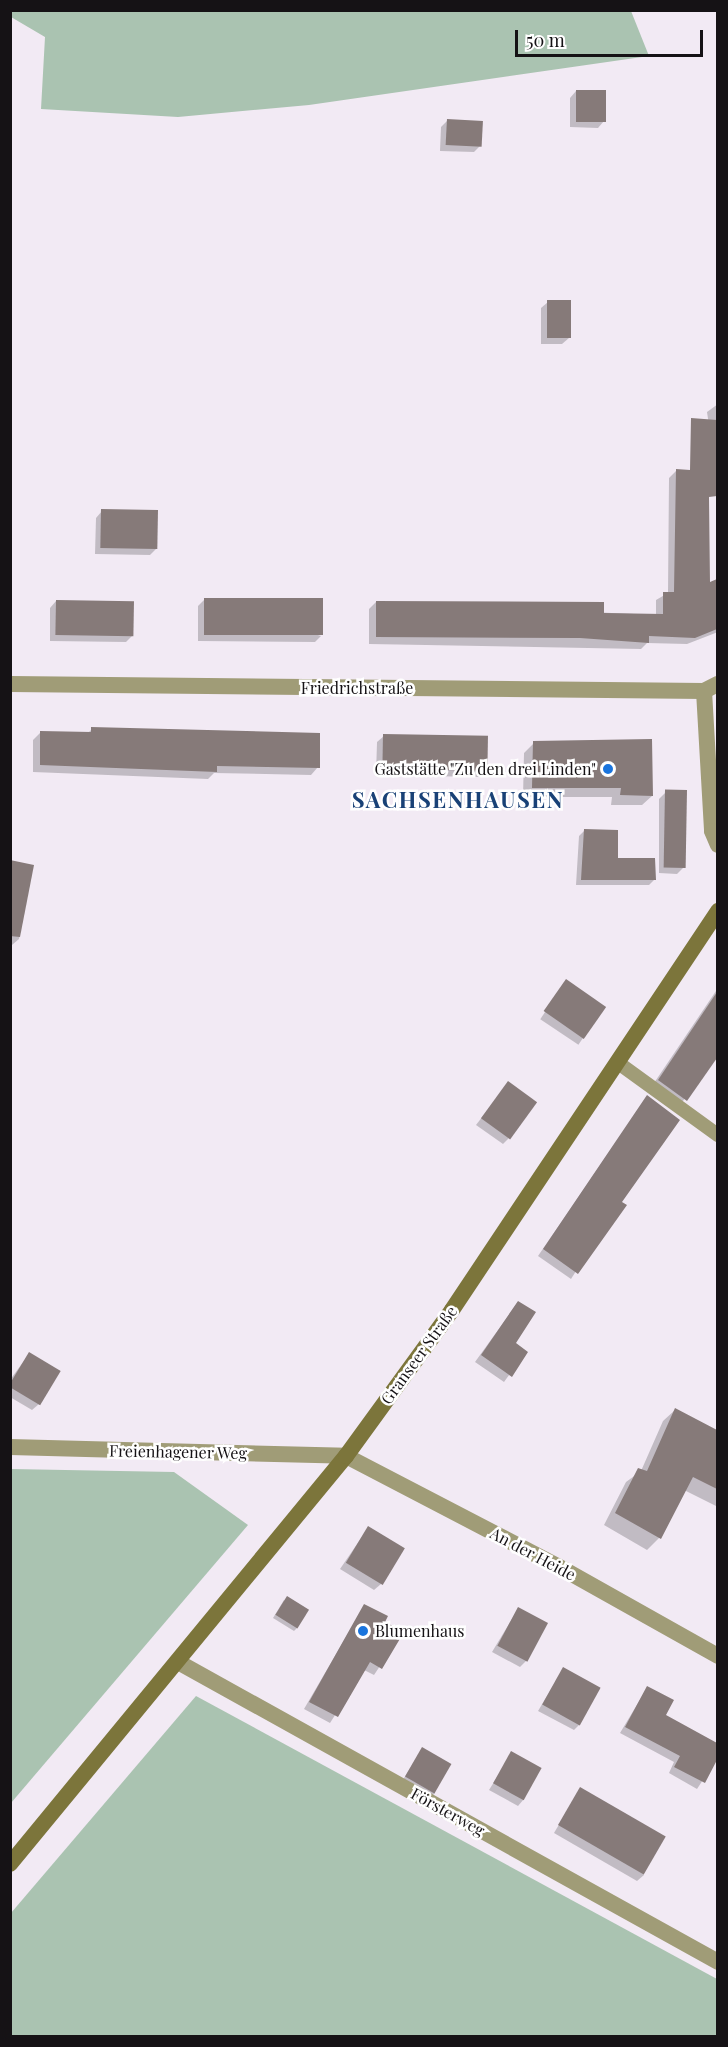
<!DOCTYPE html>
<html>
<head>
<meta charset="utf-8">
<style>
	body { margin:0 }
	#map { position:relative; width:728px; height:2047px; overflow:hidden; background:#f2eaf4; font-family:"Playfair Display",serif }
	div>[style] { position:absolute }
	.green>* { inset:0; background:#aac3b1 }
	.shadow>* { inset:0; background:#0003; transform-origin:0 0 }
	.building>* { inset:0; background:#867a79; transform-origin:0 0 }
	.service>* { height:14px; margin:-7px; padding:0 7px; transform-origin:7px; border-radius:7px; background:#a09c77 }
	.minor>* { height:16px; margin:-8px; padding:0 8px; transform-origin:8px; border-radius:8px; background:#a09c77 }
	.secondary>* { height:16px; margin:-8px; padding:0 8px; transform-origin:8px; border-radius:8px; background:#7c753b }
	.dots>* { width:16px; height:16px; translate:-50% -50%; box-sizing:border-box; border:3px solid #fff; border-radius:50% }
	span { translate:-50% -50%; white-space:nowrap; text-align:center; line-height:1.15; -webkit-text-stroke:5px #fff; paint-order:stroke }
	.street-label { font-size:16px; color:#151215 }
	.poi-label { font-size:16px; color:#151215 }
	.right { translate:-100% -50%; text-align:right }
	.left { translate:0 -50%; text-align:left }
	.district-label { font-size:22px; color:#194176; font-weight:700; letter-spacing:1.5px }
	.frame { position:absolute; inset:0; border:12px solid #151215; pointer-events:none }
	.scale { position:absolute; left:515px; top:30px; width:188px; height:27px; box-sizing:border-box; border:3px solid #151215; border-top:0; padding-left:8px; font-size:18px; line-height:21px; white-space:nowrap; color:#151215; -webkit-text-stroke:4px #fff; paint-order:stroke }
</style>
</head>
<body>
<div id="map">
	<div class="green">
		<div style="clip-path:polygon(11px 10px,631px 11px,649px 56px,309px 105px,178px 117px,41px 109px,45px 37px,11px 17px)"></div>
		<div style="clip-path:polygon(11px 1469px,174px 1472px,248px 1525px,11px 1803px)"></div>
		<div style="clip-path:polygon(196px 1696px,717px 1979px,717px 2036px,11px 2036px,11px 1913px)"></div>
	</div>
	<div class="shadow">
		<div style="clip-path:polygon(576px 91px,604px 121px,598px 128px,570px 127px,570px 98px)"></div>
		<div style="clip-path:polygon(447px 121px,481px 145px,474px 152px,440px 151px,441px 127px)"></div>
		<div style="clip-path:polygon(548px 302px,569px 338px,562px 344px,541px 344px,541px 308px)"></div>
		<div style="clip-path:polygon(718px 404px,718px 471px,716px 472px,707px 412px)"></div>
		<div style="clip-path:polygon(676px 471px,709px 584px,718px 581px,718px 632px,687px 644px,647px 643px,641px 649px,369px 644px,369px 609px,376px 602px,656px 615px,656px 600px,668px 593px,669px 478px)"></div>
		<div style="clip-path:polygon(102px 511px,157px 548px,150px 555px,95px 554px,96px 518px)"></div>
		<div style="clip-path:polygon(205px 599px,321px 636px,315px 642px,198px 641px,198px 606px)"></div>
		<div style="clip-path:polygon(56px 601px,132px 636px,126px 642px,50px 641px,50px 608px)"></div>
		<div style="clip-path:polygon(92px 729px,318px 767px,311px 775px,214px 773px,208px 779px,33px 772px,33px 740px,41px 732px,88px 733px)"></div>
		<div style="clip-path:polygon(384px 736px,486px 770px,480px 777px,376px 775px,377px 742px)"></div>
		<div style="clip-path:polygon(534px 743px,652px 796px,642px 805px,611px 805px,612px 797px,523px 797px,524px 753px)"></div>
		<div style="clip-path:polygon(665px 793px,684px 867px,677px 874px,659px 873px,659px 799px)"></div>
		<div style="clip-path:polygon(585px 830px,617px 860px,655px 879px,649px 885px,576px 885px,579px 836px)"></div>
		<div style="clip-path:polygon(10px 861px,32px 866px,19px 939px,12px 945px)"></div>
		<div style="left:566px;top:981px;width:46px;height:46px;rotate:34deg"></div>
		<div style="clip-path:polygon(718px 988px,718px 1054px,677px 1109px,650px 1089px)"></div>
		<div style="clip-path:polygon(508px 1083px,509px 1138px,503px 1144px,476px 1125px)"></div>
		<div style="clip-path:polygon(647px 1097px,620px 1202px,571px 1279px,538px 1256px)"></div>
		<div style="clip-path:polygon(518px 1302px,514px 1343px,526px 1352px,504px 1382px,475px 1362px)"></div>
		<div style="clip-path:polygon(29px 1354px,39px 1404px,32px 1410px,10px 1397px,10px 1380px)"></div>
		<div style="clip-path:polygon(675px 1410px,718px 1433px,718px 1507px,684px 1490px,659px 1538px,647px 1550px,604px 1525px,626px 1482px,641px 1471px,663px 1421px)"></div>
		<div style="clip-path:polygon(368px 1528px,381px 1584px,374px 1590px,340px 1569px)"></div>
		<div style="clip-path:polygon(284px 1600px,297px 1628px,294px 1631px,273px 1618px)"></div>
		<div style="clip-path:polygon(364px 1606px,402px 1633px,374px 1675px,364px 1670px,330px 1723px,304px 1709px)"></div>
		<div style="clip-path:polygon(518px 1609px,526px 1661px,520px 1667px,492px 1652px)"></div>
		<div style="clip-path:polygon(563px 1669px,580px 1724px,574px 1730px,538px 1711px)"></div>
		<div style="clip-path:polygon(647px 1688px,664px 1716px,718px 1744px,718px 1757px,697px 1789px,669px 1773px,674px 1762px,620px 1733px)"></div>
		<div style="clip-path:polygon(422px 1749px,435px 1793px,429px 1799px,401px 1783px)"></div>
		<div style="clip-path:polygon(512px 1753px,524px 1799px,518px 1806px,489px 1790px)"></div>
		<div style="clip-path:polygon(580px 1789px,644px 1875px,637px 1881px,554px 1833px)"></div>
	</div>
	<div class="building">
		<div style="left:576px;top:90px;width:30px;height:32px"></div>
		<div style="left:447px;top:119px;width:36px;height:26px;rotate:3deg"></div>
		<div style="left:547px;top:300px;width:24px;height:38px"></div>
		<div style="clip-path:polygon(691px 418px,717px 420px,717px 496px,709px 497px,710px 582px,717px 579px,717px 629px,695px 638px,649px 636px,649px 643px,580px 638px,376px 637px,376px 601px,604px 602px,604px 613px,663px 614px,663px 592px,674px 592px,676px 469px,690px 470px)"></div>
		<div style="left:101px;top:509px;width:57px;height:39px;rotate:1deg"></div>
		<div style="left:204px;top:598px;width:119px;height:37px"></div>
		<div style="left:56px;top:600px;width:78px;height:35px;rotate:1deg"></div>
		<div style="clip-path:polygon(91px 727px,320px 733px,320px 768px,217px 766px,217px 772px,40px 765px,40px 731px,91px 732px)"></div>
		<div style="left:383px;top:734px;width:105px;height:35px;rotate:1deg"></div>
		<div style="clip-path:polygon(652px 739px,653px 796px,620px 795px,621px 788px,532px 788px,533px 741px)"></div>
		<div style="left:687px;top:790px;width:78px;height:22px;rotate:91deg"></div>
		<div style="clip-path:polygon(584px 829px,618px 830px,618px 858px,655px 858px,656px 880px,581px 880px)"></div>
		<div style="clip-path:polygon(10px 860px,34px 865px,20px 937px,10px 936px)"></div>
		<div style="left:566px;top:979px;width:49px;height:39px;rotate:35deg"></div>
		<div style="clip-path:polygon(717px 992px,717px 1058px,687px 1101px,658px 1080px)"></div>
		<div style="left:508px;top:1081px;width:36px;height:46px;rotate:36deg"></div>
		<div style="clip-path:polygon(647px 1095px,680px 1120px,622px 1202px,627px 1205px,578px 1274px,543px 1249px)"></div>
		<div style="clip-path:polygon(518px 1301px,536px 1312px,516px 1343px,528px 1352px,512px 1377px,481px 1355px)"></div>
		<div style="left:29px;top:1352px;width:37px;height:40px;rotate:31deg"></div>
		<div style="clip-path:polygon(675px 1408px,717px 1430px,717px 1489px,693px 1477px,661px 1539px,615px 1513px,638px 1468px,647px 1471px)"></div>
		<div style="left:368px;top:1526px;width:43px;height:43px;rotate:31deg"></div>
		<div style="left:287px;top:1596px;width:26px;height:22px;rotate:32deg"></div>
		<div style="clip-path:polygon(364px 1604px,388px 1616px,385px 1622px,404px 1632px,382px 1669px,370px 1662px,338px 1717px,309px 1702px)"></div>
		<div style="left:518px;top:1607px;width:34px;height:44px;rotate:28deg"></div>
		<div style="left:563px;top:1667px;width:43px;height:43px;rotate:29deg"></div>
		<div style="clip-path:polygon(647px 1686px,674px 1700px,666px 1715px,717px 1743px,717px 1760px,705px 1783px,674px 1767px,680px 1756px,625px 1727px)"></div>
		<div style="left:422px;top:1747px;width:34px;height:34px;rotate:30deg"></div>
		<div style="left:511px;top:1751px;width:35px;height:37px;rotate:29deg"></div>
		<div style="left:580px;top:1787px;width:99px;height:44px;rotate:30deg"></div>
	</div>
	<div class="service">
		<div style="left:617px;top:1062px;width:125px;rotate:35.9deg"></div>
	</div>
	<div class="minor">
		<div style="left:10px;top:684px;width:694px;rotate:0.58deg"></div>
		<div style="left:704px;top:691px;width:16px;rotate:-27deg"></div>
		<div style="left:704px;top:691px;width:140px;rotate:86.7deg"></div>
		<div style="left:712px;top:831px;width:15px;rotate:67deg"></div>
		<div style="left:10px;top:1447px;width:336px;rotate:1.5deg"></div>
		<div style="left:346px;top:1456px;width:245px;rotate:27.5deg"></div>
		<div style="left:563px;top:1569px;width:178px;rotate:29.3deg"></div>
		<div style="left:178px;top:1662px;width:618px;rotate:29.05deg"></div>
	</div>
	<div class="secondary">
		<div style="left:10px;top:1864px;width:529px;rotate:-50.53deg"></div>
		<div style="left:346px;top:1456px;width:180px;rotate:-54deg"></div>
		<div style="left:452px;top:1310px;width:480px;rotate:-56.3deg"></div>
	</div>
	<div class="dots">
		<div style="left:608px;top:769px;background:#1974dd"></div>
		<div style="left:363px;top:1631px;background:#1974dd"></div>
	</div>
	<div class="street-label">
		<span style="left:357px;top:688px">Friedrichstraße</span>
		<span style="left:419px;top:1355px;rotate:-54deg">Granseer Straße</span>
		<span style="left:178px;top:1452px;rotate:1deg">Freienhagener Weg</span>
		<span style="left:533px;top:1554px;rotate:28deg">An der Heide</span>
		<span style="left:448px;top:1812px;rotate:29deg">Försterweg</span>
	</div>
	<div class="poi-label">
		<span class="right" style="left:596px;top:769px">Gaststätte "Zu den drei Linden"</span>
		<span class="left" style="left:375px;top:1631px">Blumenhaus</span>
	</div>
	<div class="district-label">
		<span style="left:458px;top:800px">SACHSENHAUSEN</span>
	</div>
	<div class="frame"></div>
	<div class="scale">50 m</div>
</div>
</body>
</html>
